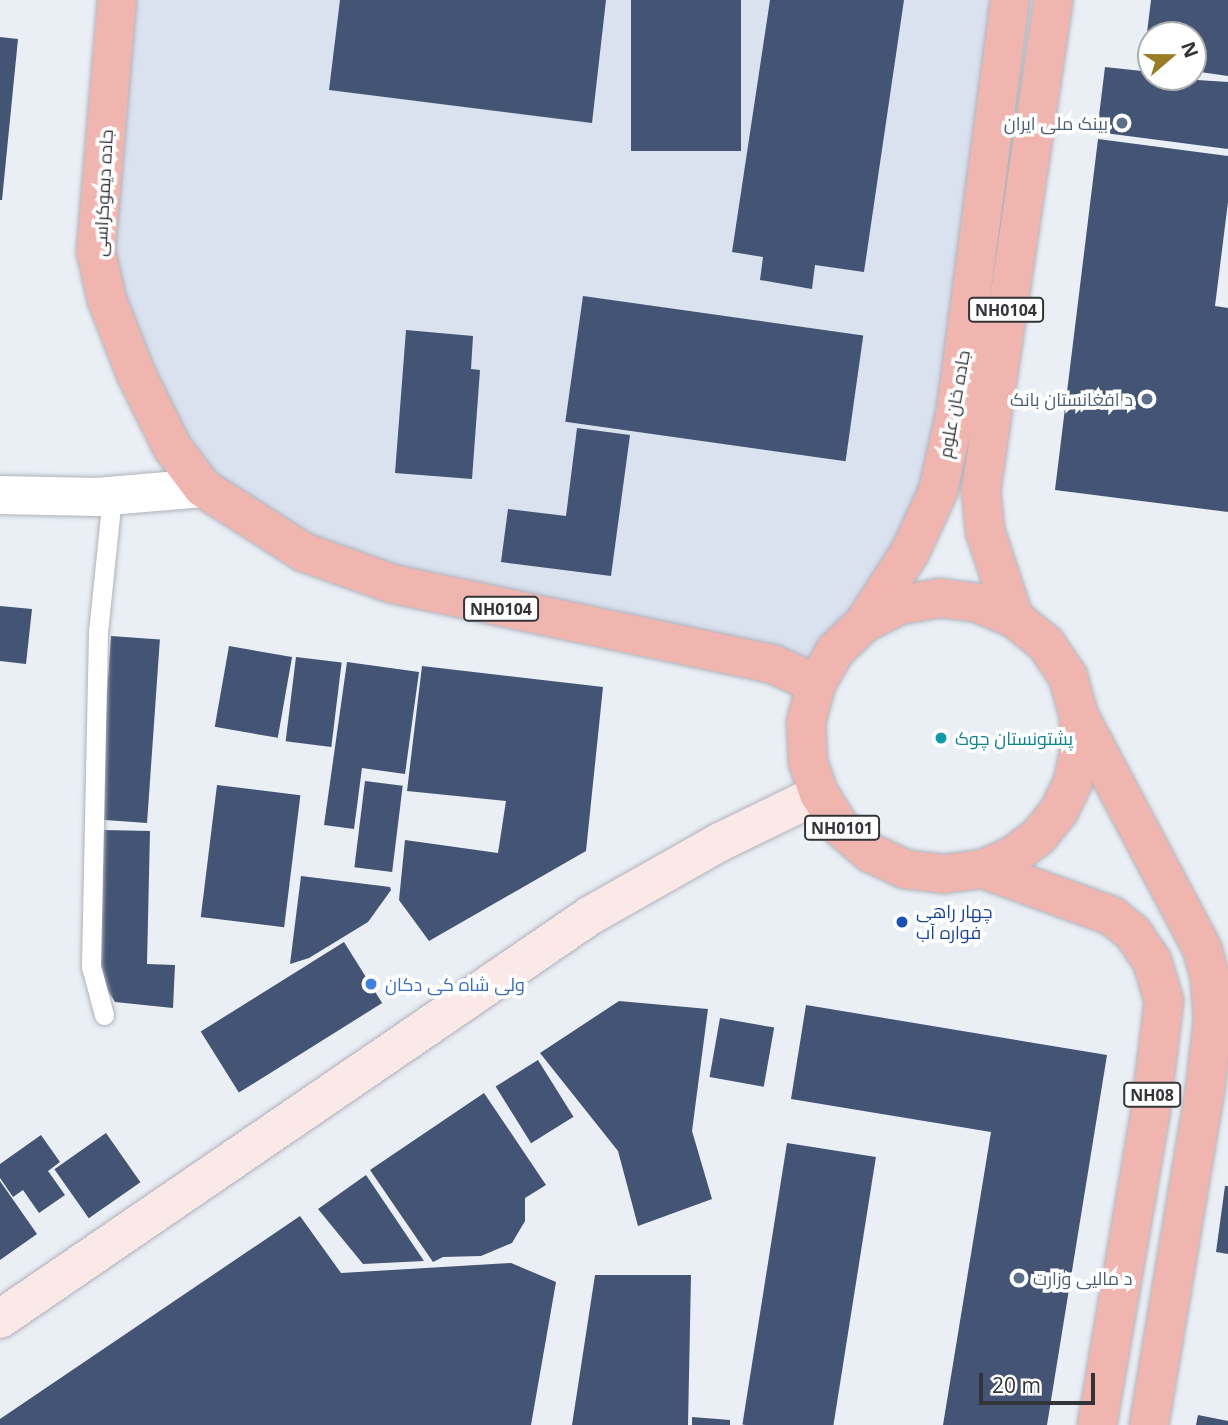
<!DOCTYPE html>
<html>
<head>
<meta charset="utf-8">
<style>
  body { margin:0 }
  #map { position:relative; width:1228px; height:1425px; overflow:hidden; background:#eaeef5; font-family:"Open Sans",Cairo,sans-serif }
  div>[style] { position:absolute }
  .built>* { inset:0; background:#dae1ef }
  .building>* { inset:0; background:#445474; transform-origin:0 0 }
  .roads { filter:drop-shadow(0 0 2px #afb2b9) drop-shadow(0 0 2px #afb2b9) }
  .lane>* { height:19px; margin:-9.5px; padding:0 9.5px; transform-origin:9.5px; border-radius:9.5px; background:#fff }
  .street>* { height:38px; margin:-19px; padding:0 19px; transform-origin:19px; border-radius:19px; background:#fff }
  .secondary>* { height:38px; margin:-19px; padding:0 19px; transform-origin:19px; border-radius:19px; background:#fbe9e7 }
  .highway>* { height:38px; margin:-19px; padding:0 19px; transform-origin:19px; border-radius:19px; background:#f1b5b0 }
  .dots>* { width:19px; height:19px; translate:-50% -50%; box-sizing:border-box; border:4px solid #fff; border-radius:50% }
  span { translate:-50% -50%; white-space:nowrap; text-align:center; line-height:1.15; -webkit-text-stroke:7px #fff; paint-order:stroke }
  .shield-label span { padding:2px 5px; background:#fff; border:2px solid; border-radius:5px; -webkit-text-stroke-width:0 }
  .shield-label { font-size:16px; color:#333437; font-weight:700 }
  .service-label { font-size:18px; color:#4e5e75 }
  .right { translate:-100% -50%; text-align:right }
  .left { translate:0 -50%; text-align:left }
  .street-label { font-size:18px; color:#333437 }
  .culture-label { font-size:18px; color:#0d838f }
  .transit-label { font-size:18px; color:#164399 }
  .shop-label { font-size:18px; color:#366cbe }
  .north { position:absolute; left:1137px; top:21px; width:70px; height:70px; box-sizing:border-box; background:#fff; border:2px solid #adaeaf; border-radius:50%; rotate:70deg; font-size:19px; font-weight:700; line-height:28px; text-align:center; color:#333437 }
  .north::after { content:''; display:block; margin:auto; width:24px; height:32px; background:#9a7c25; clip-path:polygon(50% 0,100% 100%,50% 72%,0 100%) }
  .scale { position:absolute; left:979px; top:1373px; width:116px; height:32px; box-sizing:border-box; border:4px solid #333437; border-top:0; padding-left:9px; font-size:21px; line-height:24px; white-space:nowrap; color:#333437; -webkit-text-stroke:5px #fff; paint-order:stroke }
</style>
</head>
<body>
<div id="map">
  <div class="built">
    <div style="clip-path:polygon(117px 0,1010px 0,938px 491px,816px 684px,394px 584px,203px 488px,107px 300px)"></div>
  </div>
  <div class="building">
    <div style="clip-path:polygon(340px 0,606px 0,592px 123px,329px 90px)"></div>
    <div style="left:631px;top:0;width:110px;height:151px"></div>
    <div style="clip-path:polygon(770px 0,904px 0,864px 272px,815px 265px,812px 289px,760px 280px,763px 257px,732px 252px)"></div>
    <div style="clip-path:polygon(1151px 0,1228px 0,1228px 76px,1193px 71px,1193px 35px,1151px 35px,1151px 66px,1143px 65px)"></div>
    <div style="clip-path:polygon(0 37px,18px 39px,2px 200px,0 200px)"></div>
    <div style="clip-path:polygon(1105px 67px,1151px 72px,1151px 77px,1228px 82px,1228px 149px,1097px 132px)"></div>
    <div style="clip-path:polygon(1098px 139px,1228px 156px,1228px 202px,1215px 306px,1228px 308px,1228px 512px,1055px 490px)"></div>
    <div style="left:583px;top:296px;width:283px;height:127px;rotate:8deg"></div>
    <div style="clip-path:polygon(406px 330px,473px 336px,471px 369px,480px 370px,472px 479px,395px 473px)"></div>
    <div style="clip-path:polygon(577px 428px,630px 435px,611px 576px,501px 562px,508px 509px,566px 516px)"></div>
    <div style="clip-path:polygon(0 606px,32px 609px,26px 664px,0 661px)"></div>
    <div style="left:111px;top:636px;width:49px;height:184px;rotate:4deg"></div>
    <div style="left:229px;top:646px;width:64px;height:82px;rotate:10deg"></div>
    <div style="left:296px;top:657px;width:46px;height:85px;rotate:7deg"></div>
    <div style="clip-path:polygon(347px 662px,419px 672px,405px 774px,362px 768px,354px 829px,324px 825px)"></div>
    <div style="clip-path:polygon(422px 666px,603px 687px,586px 851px,429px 941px,399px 900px,405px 840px,498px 853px,506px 801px,407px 791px)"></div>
    <div style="left:365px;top:781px;width:38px;height:87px;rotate:7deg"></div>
    <div style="left:217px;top:785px;width:84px;height:133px;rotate:7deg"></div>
    <div style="clip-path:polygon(103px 830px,150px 831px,147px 964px,175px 965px,173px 1008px,115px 1002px,100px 978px)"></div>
    <div style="clip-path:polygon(301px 876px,390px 887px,391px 890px,368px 922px,309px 958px,290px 964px)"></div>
    <div style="left:344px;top:942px;width:72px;height:169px;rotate:58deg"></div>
    <div style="clip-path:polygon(619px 1001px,708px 1009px,692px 1131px,712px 1199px,638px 1226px,618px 1151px,540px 1053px)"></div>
    <div style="clip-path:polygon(806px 1005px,1107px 1055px,1047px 1425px,943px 1425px,991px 1132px,791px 1099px)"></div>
    <div style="left:720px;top:1018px;width:55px;height:60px;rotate:10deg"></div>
    <div style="left:538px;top:1060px;width:67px;height:50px;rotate:58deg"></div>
    <div style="clip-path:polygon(484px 1093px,546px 1185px,525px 1198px,525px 1221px,512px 1243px,481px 1256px,443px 1257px,433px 1262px,370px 1170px)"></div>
    <div style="left:106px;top:1133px;width:60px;height:63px;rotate:55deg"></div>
    <div style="clip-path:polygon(41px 1135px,60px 1162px,48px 1171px,65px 1195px,39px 1213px,23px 1190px,13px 1197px,0 1178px,0 1164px)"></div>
    <div style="left:787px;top:1143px;width:90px;height:285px;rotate:9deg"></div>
    <div style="clip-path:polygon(366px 1175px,424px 1261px,363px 1264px,318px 1209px)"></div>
    <div style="clip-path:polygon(0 1181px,37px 1234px,0 1260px)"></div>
    <div style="clip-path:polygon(1225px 1186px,1228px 1186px,1228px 1254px,1216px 1252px)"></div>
    <div style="clip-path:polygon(300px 1216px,341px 1273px,511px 1263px,556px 1282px,531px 1425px,0 1425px,0 1419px)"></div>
    <div style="clip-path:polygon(595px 1275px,691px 1275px,688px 1425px,572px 1425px)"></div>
    <div style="clip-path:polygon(1198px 1415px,1228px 1421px,1228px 1425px,1196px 1425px)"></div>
    <div style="clip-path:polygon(692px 1417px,730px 1420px,730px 1425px,692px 1425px)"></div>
  </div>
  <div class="roads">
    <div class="lane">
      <div style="left:104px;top:1015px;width:51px;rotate:-104.9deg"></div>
      <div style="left:91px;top:966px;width:334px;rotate:-88.8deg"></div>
      <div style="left:98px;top:632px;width:137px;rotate:-84.1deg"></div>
    </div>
    <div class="street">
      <div style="left:0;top:495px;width:97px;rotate:1.2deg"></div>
      <div style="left:97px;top:497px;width:106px;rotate:-4.9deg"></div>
    </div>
    <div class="secondary">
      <div style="left:0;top:1319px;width:716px;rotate:-34.36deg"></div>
      <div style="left:591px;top:915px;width:148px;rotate:-29.5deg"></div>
      <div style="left:720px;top:842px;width:110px;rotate:-25.9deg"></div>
    </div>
    <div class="highway">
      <div style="left:117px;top:0;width:253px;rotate:94.8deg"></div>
      <div style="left:96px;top:252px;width:49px;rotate:77.1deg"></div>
      <div style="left:107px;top:300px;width:79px;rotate:68.6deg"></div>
      <div style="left:136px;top:374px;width:81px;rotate:63.7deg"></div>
      <div style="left:172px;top:447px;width:51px;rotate:52.9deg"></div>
      <div style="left:203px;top:488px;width:119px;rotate:32.6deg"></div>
      <div style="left:303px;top:552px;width:96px;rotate:19.6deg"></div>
      <div style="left:393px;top:584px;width:388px;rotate:11.9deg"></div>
      <div style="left:773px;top:664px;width:47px;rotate:24.9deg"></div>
      <div style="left:1014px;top:618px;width:92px;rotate:-108.4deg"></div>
      <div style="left:985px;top:531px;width:41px;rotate:-95.6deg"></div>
      <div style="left:981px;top:490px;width:495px;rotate:-81.6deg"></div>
      <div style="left:864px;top:623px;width:85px;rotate:-57.1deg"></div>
      <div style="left:910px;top:552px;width:67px;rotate:-65.3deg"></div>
      <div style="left:938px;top:491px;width:83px;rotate:-77.5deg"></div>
      <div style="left:956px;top:410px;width:414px;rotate:-82.5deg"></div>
      <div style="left:1079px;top:716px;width:33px;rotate:88deg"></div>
      <div style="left:1080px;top:749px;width:34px;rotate:102deg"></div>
      <div style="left:1073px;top:782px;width:32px;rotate:116deg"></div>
      <div style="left:1059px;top:811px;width:32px;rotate:129deg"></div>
      <div style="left:1039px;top:836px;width:34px;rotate:143deg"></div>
      <div style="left:1012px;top:856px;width:32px;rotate:156deg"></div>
      <div style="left:983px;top:869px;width:39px;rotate:173deg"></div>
      <div style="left:944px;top:874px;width:39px;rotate:-173deg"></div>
      <div style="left:905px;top:869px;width:38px;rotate:-155deg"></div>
      <div style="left:870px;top:853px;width:40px;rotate:-139deg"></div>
      <div style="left:840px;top:827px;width:39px;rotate:-122deg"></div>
      <div style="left:819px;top:794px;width:34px;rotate:-109deg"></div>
      <div style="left:808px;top:762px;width:40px;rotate:-92.9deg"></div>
      <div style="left:806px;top:722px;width:39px;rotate:-75deg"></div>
      <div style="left:816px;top:684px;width:39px;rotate:-60deg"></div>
      <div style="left:836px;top:650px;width:39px;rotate:-44deg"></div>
      <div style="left:864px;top:623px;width:40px;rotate:-26.6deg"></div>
      <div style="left:900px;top:605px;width:40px;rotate:-10deg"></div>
      <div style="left:939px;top:598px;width:39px;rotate:7deg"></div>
      <div style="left:978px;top:603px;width:39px;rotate:23deg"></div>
      <div style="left:1014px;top:618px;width:41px;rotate:39.1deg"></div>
      <div style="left:1046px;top:644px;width:40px;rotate:56deg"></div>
      <div style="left:1068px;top:677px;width:41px;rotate:74.2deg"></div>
      <div style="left:1079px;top:716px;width:263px;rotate:62.1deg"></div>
      <div style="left:1202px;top:948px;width:31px;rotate:75deg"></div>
      <div style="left:1210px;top:978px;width:43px;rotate:86deg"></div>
      <div style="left:1213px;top:1021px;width:69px;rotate:96.6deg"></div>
      <div style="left:1205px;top:1090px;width:340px;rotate:99.5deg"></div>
      <div style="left:983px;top:869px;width:137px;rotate:20deg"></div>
      <div style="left:1112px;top:916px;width:27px;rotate:39deg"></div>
      <div style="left:1133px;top:933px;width:34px;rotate:56deg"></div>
      <div style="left:1152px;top:961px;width:42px;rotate:73.3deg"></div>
      <div style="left:1164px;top:1001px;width:115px;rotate:97deg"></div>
      <div style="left:1150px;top:1115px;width:314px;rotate:99.7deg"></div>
    </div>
  </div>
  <div class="dots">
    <div style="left:1122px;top:123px;background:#5c6f8a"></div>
    <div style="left:1147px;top:399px;background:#5c6f8a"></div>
    <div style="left:941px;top:738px;background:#0f9aa8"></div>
    <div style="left:902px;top:922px;background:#1a4fb4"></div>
    <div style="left:371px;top:984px;background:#3f7fe0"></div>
    <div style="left:1019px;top:1278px;background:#5c6f8a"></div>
  </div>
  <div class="shield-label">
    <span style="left:1006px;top:310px">NH0104</span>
    <span style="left:501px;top:609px">NH0104</span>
    <span style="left:842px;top:828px">NH0101</span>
    <span style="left:1152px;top:1095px">NH08</span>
  </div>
  <div class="service-label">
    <span class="right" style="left:1108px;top:123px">بینک ملی ایران</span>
    <span class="right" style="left:1133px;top:399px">د افغانستان بانک</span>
    <span class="left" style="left:1033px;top:1278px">د مالیی وزارت</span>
  </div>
  <div class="street-label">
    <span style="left:103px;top:193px;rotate:-87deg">جاده دیموکراسی</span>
    <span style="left:954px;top:404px;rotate:-80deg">جادہ خان علوم</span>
  </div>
  <div class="culture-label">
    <span class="left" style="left:955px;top:738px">پشتونستان چوک</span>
  </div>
  <div class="transit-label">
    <span class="left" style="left:916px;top:922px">چهار راهی<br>فواره آب</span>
  </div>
  <div class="shop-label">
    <span class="left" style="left:385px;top:984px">ولی شاہ کی دکان</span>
  </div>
  <div class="north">N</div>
  <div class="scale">20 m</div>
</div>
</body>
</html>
